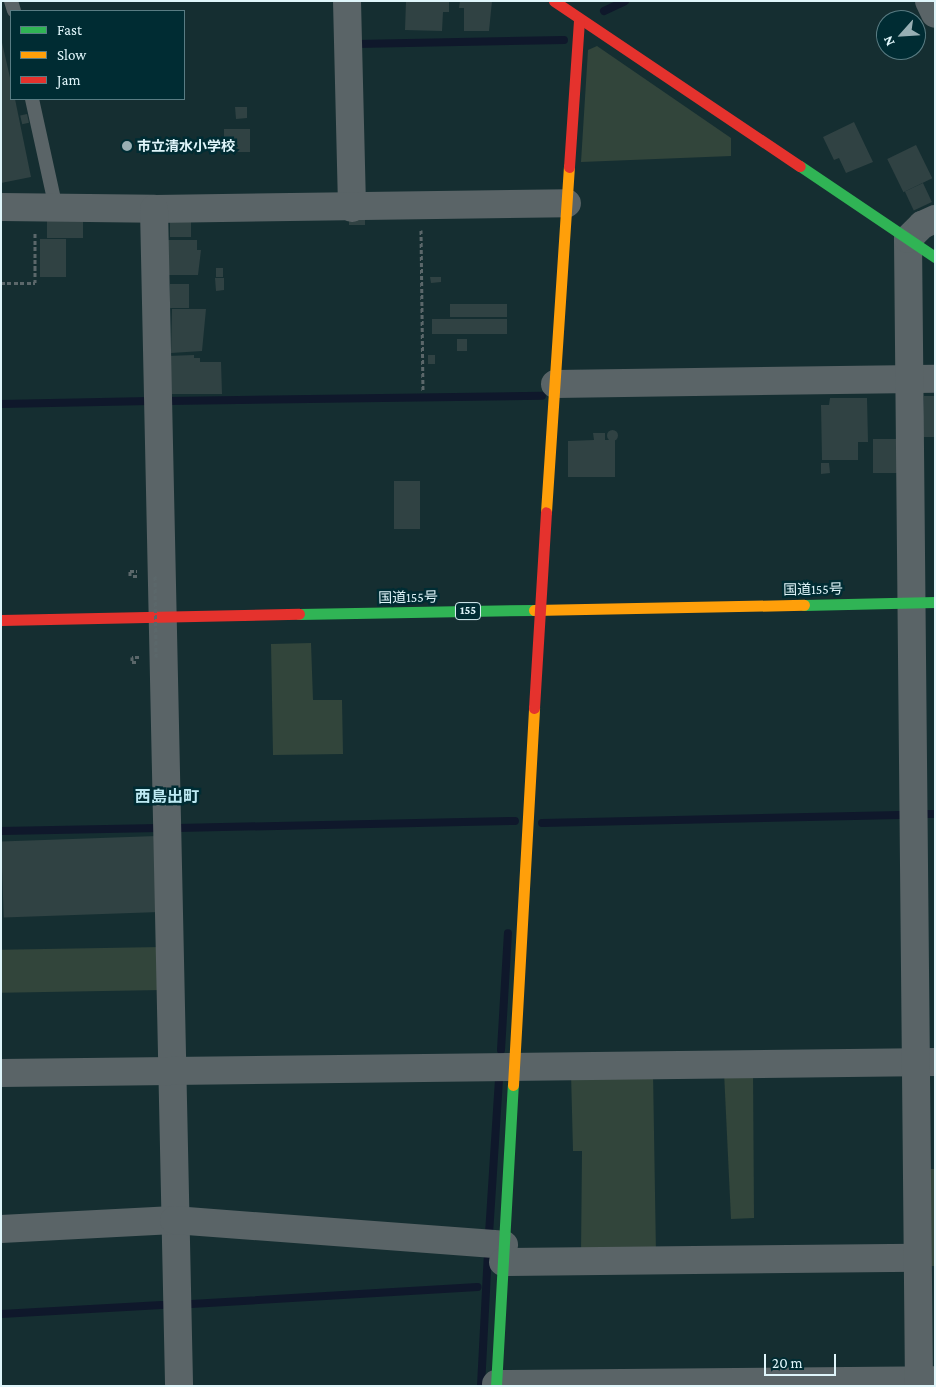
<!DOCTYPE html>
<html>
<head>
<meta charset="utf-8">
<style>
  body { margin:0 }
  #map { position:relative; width:936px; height:1387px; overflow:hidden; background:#152e31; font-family:"Crimson Pro","Noto Sans JP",serif }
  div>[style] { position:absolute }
  .green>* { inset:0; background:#32453b; transform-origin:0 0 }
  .stream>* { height:8px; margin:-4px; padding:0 4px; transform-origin:4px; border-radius:4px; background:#0f182b }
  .building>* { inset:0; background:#304243; transform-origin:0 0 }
  .round { border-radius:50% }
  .path>* { height:3px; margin-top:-1.5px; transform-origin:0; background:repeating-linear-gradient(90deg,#5b676a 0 4px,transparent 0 6.5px) }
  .lane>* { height:14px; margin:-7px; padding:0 7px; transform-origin:7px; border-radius:7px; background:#5a6467 }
  .street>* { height:28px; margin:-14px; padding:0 14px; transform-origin:14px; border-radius:14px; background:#5a6467 }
  .fast>* { height:11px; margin:-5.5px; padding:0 5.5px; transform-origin:5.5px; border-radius:5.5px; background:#30b455 }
  .slow>* { height:11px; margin:-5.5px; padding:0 5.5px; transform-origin:5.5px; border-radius:5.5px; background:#ff9f0a }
  .jam>* { height:11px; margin:-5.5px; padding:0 5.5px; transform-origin:5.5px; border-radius:5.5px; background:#e5322d }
  .path-bridge>* { height:3px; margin-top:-1.5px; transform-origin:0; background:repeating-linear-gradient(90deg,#5b676a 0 4px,transparent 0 6.5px) }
  .dots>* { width:14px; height:14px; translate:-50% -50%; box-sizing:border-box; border:2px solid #002c33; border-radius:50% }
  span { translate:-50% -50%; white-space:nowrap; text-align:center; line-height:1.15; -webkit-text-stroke:5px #002c33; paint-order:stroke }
  .shield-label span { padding:1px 4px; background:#002c33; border:1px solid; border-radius:4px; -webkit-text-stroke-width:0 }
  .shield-label { font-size:12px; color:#dff5fa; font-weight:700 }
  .poi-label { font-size:14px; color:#dff5fa; font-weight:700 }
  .left { translate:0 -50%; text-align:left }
  .street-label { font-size:14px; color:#dff5fa }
  .quarter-label { font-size:16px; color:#bdeaf3; font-weight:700 }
  .frame { position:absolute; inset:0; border:2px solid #dff5fa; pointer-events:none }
  .legend { position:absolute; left:10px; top:10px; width:175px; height:90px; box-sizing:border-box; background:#002c33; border:1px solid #597c83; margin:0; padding:6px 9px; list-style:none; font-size:15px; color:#dff5fa }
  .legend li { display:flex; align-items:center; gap:10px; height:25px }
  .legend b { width:25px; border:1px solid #597c83 }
  .north { position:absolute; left:876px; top:10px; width:50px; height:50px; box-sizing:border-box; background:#002c33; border:1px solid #597c83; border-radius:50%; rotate:244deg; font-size:14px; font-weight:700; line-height:20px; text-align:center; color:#dff5fa }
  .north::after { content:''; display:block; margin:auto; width:18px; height:22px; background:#98afb4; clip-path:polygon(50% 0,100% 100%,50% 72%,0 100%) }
  .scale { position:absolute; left:764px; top:1354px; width:72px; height:22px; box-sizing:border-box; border:2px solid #dff5fa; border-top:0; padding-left:6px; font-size:15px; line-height:18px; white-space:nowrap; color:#dff5fa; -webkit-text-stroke:4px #002c33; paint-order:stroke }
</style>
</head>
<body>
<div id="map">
  <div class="green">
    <div style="clip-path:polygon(597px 46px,731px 138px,731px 156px,581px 162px,588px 50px)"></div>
    <div style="clip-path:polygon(311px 643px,313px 700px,342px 700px,343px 754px,273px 755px,271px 644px)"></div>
    <div style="left:162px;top:947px;width:43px;height:161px;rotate:89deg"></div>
    <div style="clip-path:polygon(753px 1071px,754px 1218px,731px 1219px,724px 1072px)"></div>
    <div style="clip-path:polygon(653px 1072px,656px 1254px,581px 1254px,582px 1151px,573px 1151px,571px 1073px)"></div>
    <div style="left:922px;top:1169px;width:13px;height:97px"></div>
  </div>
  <div class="stream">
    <div style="left:604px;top:11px;width:23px;rotate:-25deg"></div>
    <div style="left:356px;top:44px;width:208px;rotate:-1.1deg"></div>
    <div style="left:167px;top:401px;width:375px;rotate:-0.8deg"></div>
    <div style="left:1px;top:404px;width:149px;rotate:-1.2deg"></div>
    <div style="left:924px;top:814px;width:11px"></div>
    <div style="left:542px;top:823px;width:358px;rotate:-1.3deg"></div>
    <div style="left:177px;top:828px;width:338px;rotate:-1.2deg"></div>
    <div style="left:1px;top:831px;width:158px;rotate:-1.1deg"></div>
    <div style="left:501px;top:1050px;width:117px;rotate:-86.6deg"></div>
    <div style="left:489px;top:1234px;width:156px;rotate:-86.3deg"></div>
    <div style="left:191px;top:1304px;width:287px;rotate:-3.4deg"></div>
    <div style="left:1px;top:1314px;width:161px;rotate:-3.2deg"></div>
    <div style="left:481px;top:1386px;width:133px;rotate:-87deg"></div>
  </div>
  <div class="building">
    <div style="clip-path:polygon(406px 1px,449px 1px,449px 12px,443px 12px,442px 31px,405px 30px)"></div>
    <div style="clip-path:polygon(460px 1px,492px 1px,489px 31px,464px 31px,464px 8px,459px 8px)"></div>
    <div style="clip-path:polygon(1px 38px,11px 82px,11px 99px,15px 99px,31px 177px,1px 183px)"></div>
    <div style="clip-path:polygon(235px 107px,247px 107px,247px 118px,236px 119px)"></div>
    <div style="left:27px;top:114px;width:9px;height:7px;rotate:77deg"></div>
    <div style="clip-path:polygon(854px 122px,873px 162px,846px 173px,839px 158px,834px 160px,823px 137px)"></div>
    <div style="left:224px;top:129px;width:26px;height:23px"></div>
    <div style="left:916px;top:145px;width:37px;height:32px;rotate:64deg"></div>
    <div style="left:923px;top:183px;width:21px;height:20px;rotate:65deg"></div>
    <div style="left:349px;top:218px;width:16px;height:7px"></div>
    <div style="left:47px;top:219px;width:36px;height:19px"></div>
    <div style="left:170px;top:220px;width:21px;height:17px"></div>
    <div style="left:40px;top:239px;width:26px;height:38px"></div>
    <div style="clip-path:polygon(167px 240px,197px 240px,197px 250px,201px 250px,198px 275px,168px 275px)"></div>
    <div style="left:216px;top:268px;width:7px;height:9px"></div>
    <div style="clip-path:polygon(430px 277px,441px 277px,441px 282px,431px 283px)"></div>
    <div style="clip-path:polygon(215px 278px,224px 278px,224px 290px,216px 291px)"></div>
    <div style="left:170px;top:284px;width:19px;height:24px"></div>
    <div style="left:507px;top:304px;width:13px;height:57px;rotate:90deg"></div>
    <div style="clip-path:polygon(172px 309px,206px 309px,202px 351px,171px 353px)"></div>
    <div style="left:507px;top:319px;width:15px;height:75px;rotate:90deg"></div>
    <div style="left:457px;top:339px;width:10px;height:12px"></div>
    <div style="clip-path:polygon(194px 355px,194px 358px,200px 358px,200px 362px,221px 362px,222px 394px,168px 394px,167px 356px)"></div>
    <div style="left:428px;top:355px;width:7px;height:9px"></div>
    <div style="clip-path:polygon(924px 396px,935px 396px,935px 437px,922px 437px)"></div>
    <div style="clip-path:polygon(830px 398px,867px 398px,868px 442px,858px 442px,858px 460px,822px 460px,821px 405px,829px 405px)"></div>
    <div class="round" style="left:606.5px;top:429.5px;width:11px;height:11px"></div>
    <div style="clip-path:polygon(593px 433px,605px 433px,605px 440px,615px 440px,615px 477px,568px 477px,568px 441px,594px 440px)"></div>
    <div style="left:873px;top:439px;width:27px;height:34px"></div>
    <div style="clip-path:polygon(821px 463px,829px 463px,830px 473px,821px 474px)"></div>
    <div style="left:394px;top:481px;width:26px;height:48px"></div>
    <div style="left:157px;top:836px;width:76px;height:156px;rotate:88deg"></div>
  </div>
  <div class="path">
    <div style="left:421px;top:230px;width:162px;rotate:89.3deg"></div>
    <div style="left:1px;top:283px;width:34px"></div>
    <div style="left:35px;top:283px;width:50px;rotate:-90deg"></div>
    <div style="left:137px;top:576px;width:7px;rotate:180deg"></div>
    <div style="left:130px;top:576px;width:5px;rotate:-90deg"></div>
    <div style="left:130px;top:571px;width:7px"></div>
    <div style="left:139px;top:657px;width:7px;rotate:180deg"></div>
    <div style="left:132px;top:657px;width:5px;rotate:90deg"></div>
    <div style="left:132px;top:662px;width:7px"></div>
  </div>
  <div class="lane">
    <div style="left:11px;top:1px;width:10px;rotate:73deg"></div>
    <div style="left:32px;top:99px;width:112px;rotate:77.6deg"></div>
  </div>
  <div class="street">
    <div style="left:347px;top:1px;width:207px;rotate:88.6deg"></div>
    <div style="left:929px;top:1px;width:14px;rotate:65deg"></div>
    <div style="left:1px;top:207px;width:153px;rotate:0.7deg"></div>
    <div style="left:154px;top:209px;width:413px;rotate:-0.8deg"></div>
    <div style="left:154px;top:209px;width:1177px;rotate:88.78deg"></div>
    <div style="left:555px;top:384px;width:380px;rotate:-0.8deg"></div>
    <div style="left:1px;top:1073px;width:934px;rotate:-0.67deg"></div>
    <div style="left:1px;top:1229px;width:173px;rotate:-3deg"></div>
    <div style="left:174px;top:1220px;width:331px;rotate:4.3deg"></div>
    <div style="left:503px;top:1262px;width:414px;rotate:-0.6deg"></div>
    <div style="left:496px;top:1384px;width:439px;rotate:-0.5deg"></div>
    <div style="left:919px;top:1386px;width:1147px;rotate:-90.55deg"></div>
    <div style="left:908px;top:239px;width:20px;rotate:-45deg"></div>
    <div style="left:922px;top:225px;width:14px;rotate:-25deg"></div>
  </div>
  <div class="fast">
    <div style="left:800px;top:166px;width:163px;rotate:34deg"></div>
    <div style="left:804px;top:605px;width:131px;rotate:-1.3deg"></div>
    <div style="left:299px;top:614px;width:235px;rotate:-1deg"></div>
    <div style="left:496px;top:1386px;width:301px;rotate:-86.8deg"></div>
  </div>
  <div class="slow">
    <div style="left:546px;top:512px;width:346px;rotate:-86.2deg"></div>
    <div style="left:534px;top:610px;width:270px;rotate:-1.1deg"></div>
    <div style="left:513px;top:1085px;width:378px;rotate:-86.8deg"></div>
  </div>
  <div class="jam">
    <div style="left:554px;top:1px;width:296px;rotate:33.9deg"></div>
    <div style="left:569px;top:167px;width:148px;rotate:-86.1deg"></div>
    <div style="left:1px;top:620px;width:298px;rotate:-1.2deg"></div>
    <div style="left:534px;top:708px;width:196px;rotate:-86.5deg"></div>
  </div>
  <div class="path-bridge">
    <div style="left:155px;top:576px;width:81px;rotate:89.3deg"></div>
  </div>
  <div class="dots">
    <div style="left:127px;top:146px;background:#98afb4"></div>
  </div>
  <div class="shield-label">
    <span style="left:468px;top:611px">155</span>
  </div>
  <div class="poi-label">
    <span class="left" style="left:137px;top:146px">市立清水小学校</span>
  </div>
  <div class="street-label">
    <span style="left:813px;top:589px;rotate:-1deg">国道155号</span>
    <span style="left:408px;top:597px;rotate:-1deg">国道155号</span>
  </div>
  <div class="quarter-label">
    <span style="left:167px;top:797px">西島出町</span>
  </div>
  <div class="frame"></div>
  <ul class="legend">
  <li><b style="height:6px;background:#30b455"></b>Fast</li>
  <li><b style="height:6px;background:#ff9f0a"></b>Slow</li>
  <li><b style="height:6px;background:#e5322d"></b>Jam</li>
  </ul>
  <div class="north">N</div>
  <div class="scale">20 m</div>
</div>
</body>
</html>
